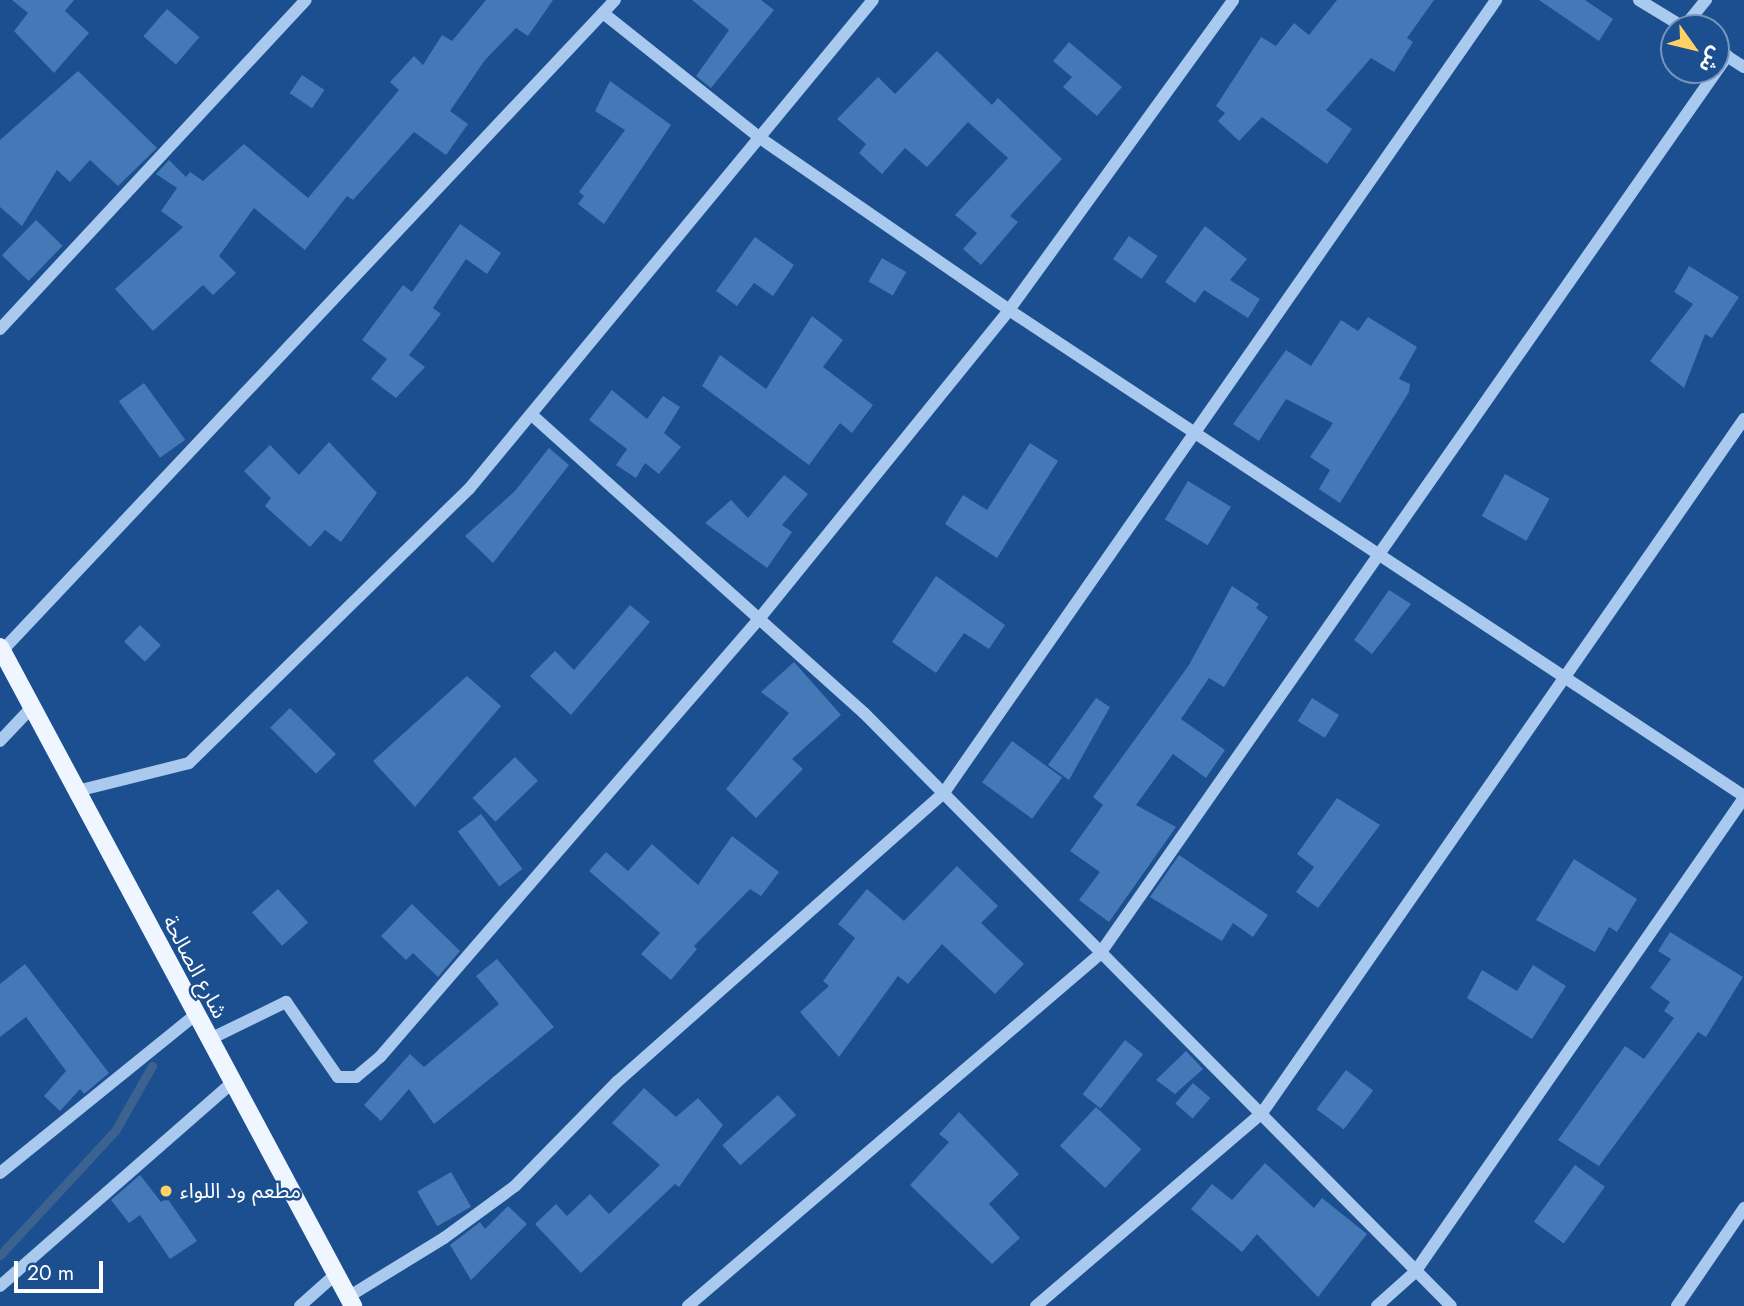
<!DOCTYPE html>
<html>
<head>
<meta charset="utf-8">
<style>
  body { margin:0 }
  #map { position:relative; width:1744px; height:1306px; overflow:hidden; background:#1b4f8f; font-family:Jost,"Noto Sans Arabic",sans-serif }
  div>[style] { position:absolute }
  .stream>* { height:9px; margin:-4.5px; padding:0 4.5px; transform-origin:4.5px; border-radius:4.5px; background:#3c6290 }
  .building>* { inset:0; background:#4478b7; transform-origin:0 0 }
  .minor>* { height:12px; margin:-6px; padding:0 6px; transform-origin:6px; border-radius:6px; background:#a9c9ee }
  .major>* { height:18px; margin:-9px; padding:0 9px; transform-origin:9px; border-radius:9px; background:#f0f6ff }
  .dots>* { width:19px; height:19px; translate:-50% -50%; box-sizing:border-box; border:4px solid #1b4f8f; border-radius:50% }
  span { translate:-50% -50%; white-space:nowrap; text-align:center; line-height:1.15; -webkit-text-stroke:5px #1b4f8f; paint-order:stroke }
  .street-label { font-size:21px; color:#fff }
  .poi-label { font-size:21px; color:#fff }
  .left { translate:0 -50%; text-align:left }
  .north { position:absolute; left:1660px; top:14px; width:70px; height:70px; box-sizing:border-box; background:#1b4f8f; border:2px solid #7695bc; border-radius:50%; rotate:124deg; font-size:19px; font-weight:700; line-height:28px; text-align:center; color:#fff }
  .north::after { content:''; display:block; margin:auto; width:24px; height:32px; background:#ffd166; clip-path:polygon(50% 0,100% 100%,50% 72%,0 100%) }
  .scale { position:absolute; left:14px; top:1261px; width:89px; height:32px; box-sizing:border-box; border:4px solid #fff; border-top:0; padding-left:9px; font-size:21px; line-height:24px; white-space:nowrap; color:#fff; -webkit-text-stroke:5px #1b4f8f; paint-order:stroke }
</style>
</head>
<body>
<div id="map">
  <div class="stream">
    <div style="left:0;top:1255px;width:169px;rotate:-47.2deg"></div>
    <div style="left:115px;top:1131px;width:75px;rotate:-60.4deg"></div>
  </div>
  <div class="building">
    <div style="clip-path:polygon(12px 0,74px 0,65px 11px,89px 33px,54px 73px,14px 31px,28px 13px)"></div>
    <div style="clip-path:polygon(486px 0,553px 0,528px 36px,516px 28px,485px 60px,450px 111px,468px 124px,446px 155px,414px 132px,353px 200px,347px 196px,305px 250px,254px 208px,219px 256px,236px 273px,213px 295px,203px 285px,153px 331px,115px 289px,183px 227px,161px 211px,177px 188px,156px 174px,169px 160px,186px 177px,190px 172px,203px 181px,244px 144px,308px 198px,399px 90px,390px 82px,414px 56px,423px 65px,442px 35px,452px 41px)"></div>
    <div style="clip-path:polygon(692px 0,761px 0,774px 10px,711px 88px,696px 76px,729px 30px)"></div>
    <div style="clip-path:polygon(1337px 0,1434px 0,1407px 38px,1413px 42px,1394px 72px,1371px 58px,1326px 110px,1352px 129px,1327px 164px,1262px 117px,1239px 141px,1218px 121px,1225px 113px,1216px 106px,1261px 37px,1276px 46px,1294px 23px,1309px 35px)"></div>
    <div style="clip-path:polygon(1539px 0,1585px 0,1613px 19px,1599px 41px)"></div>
    <div style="left:167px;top:9px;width:43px;height:36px;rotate:41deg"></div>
    <div style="clip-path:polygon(1069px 42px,1122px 87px,1097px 116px,1063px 87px,1072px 77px,1053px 61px)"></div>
    <div style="clip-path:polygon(937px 51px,992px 105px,998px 98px,1062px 159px,1010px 216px,1018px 222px,981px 265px,963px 249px,977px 233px,955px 215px,1008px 158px,968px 122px,927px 167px,905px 148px,882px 174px,859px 153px,866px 144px,837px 119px,878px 77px,895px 94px)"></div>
    <div style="clip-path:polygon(78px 71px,157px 148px,118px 186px,90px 160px,70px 182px,57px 170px,22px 226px,0 207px,0 140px)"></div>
    <div style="left:302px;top:75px;width:27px;height:22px;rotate:34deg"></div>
    <div style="clip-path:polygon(610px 81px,671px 125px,604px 224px,578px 204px,584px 196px,579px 192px,625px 130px,595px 111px)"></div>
    <div style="left:36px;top:220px;width:37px;height:49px;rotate:44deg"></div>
    <div style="clip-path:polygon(460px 224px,501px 253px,487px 274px,466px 259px,433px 308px,441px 314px,409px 355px,425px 367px,396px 398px,371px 379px,387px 359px,362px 340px,403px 285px,412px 292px)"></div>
    <div style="clip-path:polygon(1205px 226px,1247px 259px,1230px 280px,1260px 299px,1248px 318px,1204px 290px,1195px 303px,1165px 282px)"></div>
    <div style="left:1129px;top:236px;width:35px;height:28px;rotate:35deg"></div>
    <div style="clip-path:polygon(755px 237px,794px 265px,773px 296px,754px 283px,737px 306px,716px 291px)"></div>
    <div style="left:882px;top:258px;width:28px;height:27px;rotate:30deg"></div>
    <div style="clip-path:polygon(1689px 266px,1739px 297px,1712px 338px,1705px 334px,1684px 388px,1650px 361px,1693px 304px,1674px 292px)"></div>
    <div style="clip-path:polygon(812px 316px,843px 340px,823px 367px,873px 405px,852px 433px,840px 423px,809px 465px,702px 386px,720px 355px,766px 389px)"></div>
    <div style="clip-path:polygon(1368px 317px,1417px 347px,1399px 379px,1410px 384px,1409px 392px,1340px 503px,1319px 489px,1330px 470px,1310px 457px,1333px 423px,1286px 399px,1259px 441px,1233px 424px,1286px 350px,1311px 366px,1341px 320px,1358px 331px)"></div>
    <div style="left:144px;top:383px;width:70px;height:31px;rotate:54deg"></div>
    <div style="clip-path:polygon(612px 390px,647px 419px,663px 396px,680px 407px,664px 433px,681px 447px,659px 474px,645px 463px,636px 478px,616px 465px,627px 449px,589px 420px)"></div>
    <div style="clip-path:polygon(329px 442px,377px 493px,341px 542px,325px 530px,310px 547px,265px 506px,271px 498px,244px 471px,270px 445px,299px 475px)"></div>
    <div style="clip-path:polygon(1030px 443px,1058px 461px,997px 558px,945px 524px,963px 495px,987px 510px)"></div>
    <div style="clip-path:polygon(549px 448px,569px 465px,493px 563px,465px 536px,515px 491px)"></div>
    <div style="left:1505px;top:474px;width:51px;height:48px;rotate:29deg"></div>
    <div style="clip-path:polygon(784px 475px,808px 494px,782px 525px,792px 532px,767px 568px,705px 523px,731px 500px,748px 518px)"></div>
    <div style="left:1188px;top:481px;width:50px;height:45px;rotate:31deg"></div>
    <div style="clip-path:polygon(936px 576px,1005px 625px,989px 649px,964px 633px,936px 673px,892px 642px)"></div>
    <div style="clip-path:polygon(1232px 586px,1259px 604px,1256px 608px,1268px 617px,1224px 687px,1209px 678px,1181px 719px,1225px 750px,1206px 778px,1173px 754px,1136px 805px,1176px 827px,1109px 922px,1079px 900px,1100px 872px,1070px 851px,1103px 805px,1093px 797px,1189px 665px)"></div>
    <div style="clip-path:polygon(1389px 590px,1411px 604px,1372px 654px,1354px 640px)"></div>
    <div style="clip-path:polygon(630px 605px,650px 622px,571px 715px,530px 676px,555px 651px,574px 670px)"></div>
    <div style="left:140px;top:625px;width:29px;height:23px;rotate:44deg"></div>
    <div style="clip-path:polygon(794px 662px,841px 715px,792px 759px,803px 769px,756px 818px,726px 789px,789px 713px,761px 692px)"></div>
    <div style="clip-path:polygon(467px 676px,501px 706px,415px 807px,373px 761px)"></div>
    <div style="clip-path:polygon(1096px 698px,1110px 707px,1069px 780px,1048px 765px)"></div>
    <div style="left:1312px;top:698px;width:32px;height:27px;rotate:32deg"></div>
    <div style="left:290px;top:708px;width:65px;height:28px;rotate:45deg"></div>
    <div style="left:1012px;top:741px;width:62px;height:51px;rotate:36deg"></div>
    <div style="left:515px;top:757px;width:33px;height:59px;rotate:46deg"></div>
    <div style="clip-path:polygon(1337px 798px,1380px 825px,1318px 908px,1296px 892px,1314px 867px,1297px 854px)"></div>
    <div style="left:481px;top:814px;width:69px;height:29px;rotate:53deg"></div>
    <div style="clip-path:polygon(732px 836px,779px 872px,761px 896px,750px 889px,694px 946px,697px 949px,671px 980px,641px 954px,660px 933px,589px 871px,606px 852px,628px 871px,652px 844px,698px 885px)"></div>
    <div style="clip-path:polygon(1179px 855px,1268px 915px,1253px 937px,1233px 923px,1222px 941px,1150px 897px)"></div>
    <div style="clip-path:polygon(1574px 859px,1637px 899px,1617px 932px,1609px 927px,1595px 952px,1536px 920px)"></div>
    <div style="clip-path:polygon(957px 866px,998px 906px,981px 923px,1024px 964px,995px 994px,942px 944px,908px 984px,898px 976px,839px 1057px,800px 1012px,829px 986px,823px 981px,855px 938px,838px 924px,867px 889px,904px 921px)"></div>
    <div style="left:278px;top:889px;width:45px;height:35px;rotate:48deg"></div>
    <div style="clip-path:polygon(412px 904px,460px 951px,438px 977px,413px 953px,406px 960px,381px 936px)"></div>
    <div style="clip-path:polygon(1670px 932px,1743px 977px,1706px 1037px,1698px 1032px,1599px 1166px,1558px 1140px,1625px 1046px,1644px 1059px,1674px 1018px,1664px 1011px,1670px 1002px,1650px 988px,1671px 959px,1658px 951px)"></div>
    <div style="clip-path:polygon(497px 959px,554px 1027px,434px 1124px,409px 1089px,381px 1121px,364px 1105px,410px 1054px,424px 1067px,499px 1004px,476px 976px)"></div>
    <div style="clip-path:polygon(25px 964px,109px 1073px,84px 1094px,80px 1089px,60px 1111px,44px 1096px,66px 1071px,26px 1017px,0 1037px,0 984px)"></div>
    <div style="clip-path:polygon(1533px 965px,1566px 986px,1532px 1039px,1467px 998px,1482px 970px,1517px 991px)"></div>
    <div style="left:1125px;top:1040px;width:23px;height:69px;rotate:38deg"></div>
    <div style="clip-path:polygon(1186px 1051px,1203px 1069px,1175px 1094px,1156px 1080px)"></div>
    <div style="left:1346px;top:1070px;width:34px;height:49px;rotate:37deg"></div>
    <div style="left:1193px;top:1083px;width:23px;height:27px;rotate:41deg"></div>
    <div style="clip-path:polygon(644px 1088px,676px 1117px,698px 1098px,723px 1125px,679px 1187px,675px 1184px,581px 1273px,535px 1224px,556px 1204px,567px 1216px,590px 1194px,609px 1214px,660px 1165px,612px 1123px)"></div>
    <div style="left:778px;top:1095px;width:27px;height:75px;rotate:48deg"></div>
    <div style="left:1096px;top:1107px;width:62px;height:53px;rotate:43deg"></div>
    <div style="clip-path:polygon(959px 1112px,1019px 1174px,989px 1204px,1020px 1238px,992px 1264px,910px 1185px,949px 1142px,939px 1134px)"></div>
    <div style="clip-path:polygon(1265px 1163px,1314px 1208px,1322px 1198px,1367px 1234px,1318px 1297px,1257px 1234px,1242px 1252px,1191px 1209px,1212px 1184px,1232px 1200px)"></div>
    <div style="left:1575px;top:1165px;width:37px;height:70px;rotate:36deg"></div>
    <div style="left:451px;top:1172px;width:40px;height:39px;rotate:60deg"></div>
    <div style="clip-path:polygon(140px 1175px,161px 1202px,167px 1198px,197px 1241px,170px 1259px,140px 1215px,129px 1223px,111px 1200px)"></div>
    <div style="clip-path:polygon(508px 1206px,527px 1224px,471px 1280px,450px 1245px,480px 1222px,485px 1229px)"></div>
  </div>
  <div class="minor">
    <div style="left:1639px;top:0;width:54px;rotate:31.3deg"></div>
    <div style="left:603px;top:13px;width:201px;rotate:38.5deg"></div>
    <div style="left:760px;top:138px;width:303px;rotate:34.6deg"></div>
    <div style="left:1009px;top:310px;width:881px;rotate:33.47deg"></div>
    <div style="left:1684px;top:27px;width:35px;rotate:-51deg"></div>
    <div style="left:1716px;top:49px;width:33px;rotate:33deg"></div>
    <div style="left:0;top:329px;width:449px;rotate:-47.1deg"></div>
    <div style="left:533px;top:416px;width:445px;rotate:41.9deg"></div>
    <div style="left:864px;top:713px;width:834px;rotate:45.29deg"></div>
    <div style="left:2px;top:651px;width:894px;rotate:-46.72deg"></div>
    <div style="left:0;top:741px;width:48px;rotate:-46.7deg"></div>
    <div style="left:77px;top:791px;width:115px;rotate:-14deg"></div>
    <div style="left:189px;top:763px;width:392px;rotate:-44.4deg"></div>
    <div style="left:469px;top:489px;width:634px;rotate:-50.44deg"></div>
    <div style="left:208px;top:1040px;width:87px;rotate:-26deg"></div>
    <div style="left:286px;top:1002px;width:91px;rotate:55.3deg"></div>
    <div style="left:338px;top:1077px;width:18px"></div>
    <div style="left:356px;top:1077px;width:31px;rotate:-40deg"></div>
    <div style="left:380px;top:1057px;width:579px;rotate:-49.13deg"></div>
    <div style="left:759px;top:619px;width:397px;rotate:-51deg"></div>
    <div style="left:1009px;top:310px;width:382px;rotate:-54.1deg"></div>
    <div style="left:0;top:1173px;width:251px;rotate:-39deg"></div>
    <div style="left:0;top:1286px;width:308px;rotate:-41.2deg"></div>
    <div style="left:348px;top:1297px;width:113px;rotate:-31.6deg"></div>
    <div style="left:444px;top:1238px;width:88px;rotate:-36.2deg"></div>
    <div style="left:515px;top:1186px;width:146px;rotate:-45.6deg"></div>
    <div style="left:617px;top:1082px;width:435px;rotate:-41.5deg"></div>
    <div style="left:943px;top:794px;width:968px;rotate:-55.14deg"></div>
    <div style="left:300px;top:1306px;width:50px;rotate:-41.7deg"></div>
    <div style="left:688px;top:1306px;width:540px;rotate:-40.5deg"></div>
    <div style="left:1099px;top:955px;width:1097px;rotate:-55.06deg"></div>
    <div style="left:1036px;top:1306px;width:297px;rotate:-40.5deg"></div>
    <div style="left:1262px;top:1113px;width:845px;rotate:-55.22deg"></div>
    <div style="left:1377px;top:1306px;width:51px;rotate:-41.8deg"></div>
    <div style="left:1415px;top:1272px;width:577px;rotate:-55.24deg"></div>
    <div style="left:1677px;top:1306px;width:119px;rotate:-55.6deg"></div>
  </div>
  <div class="major">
    <div style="left:0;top:647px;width:748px;rotate:61.82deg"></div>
  </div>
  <div class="dots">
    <div style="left:166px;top:1191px;background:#ffd166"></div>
  </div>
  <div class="street-label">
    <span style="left:195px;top:967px;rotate:62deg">شارع الصالحة</span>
  </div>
  <div class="poi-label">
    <span class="left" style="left:180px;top:1191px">مطعم ود اللواء</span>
  </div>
  <div class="north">ش</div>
  <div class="scale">20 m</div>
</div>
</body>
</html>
